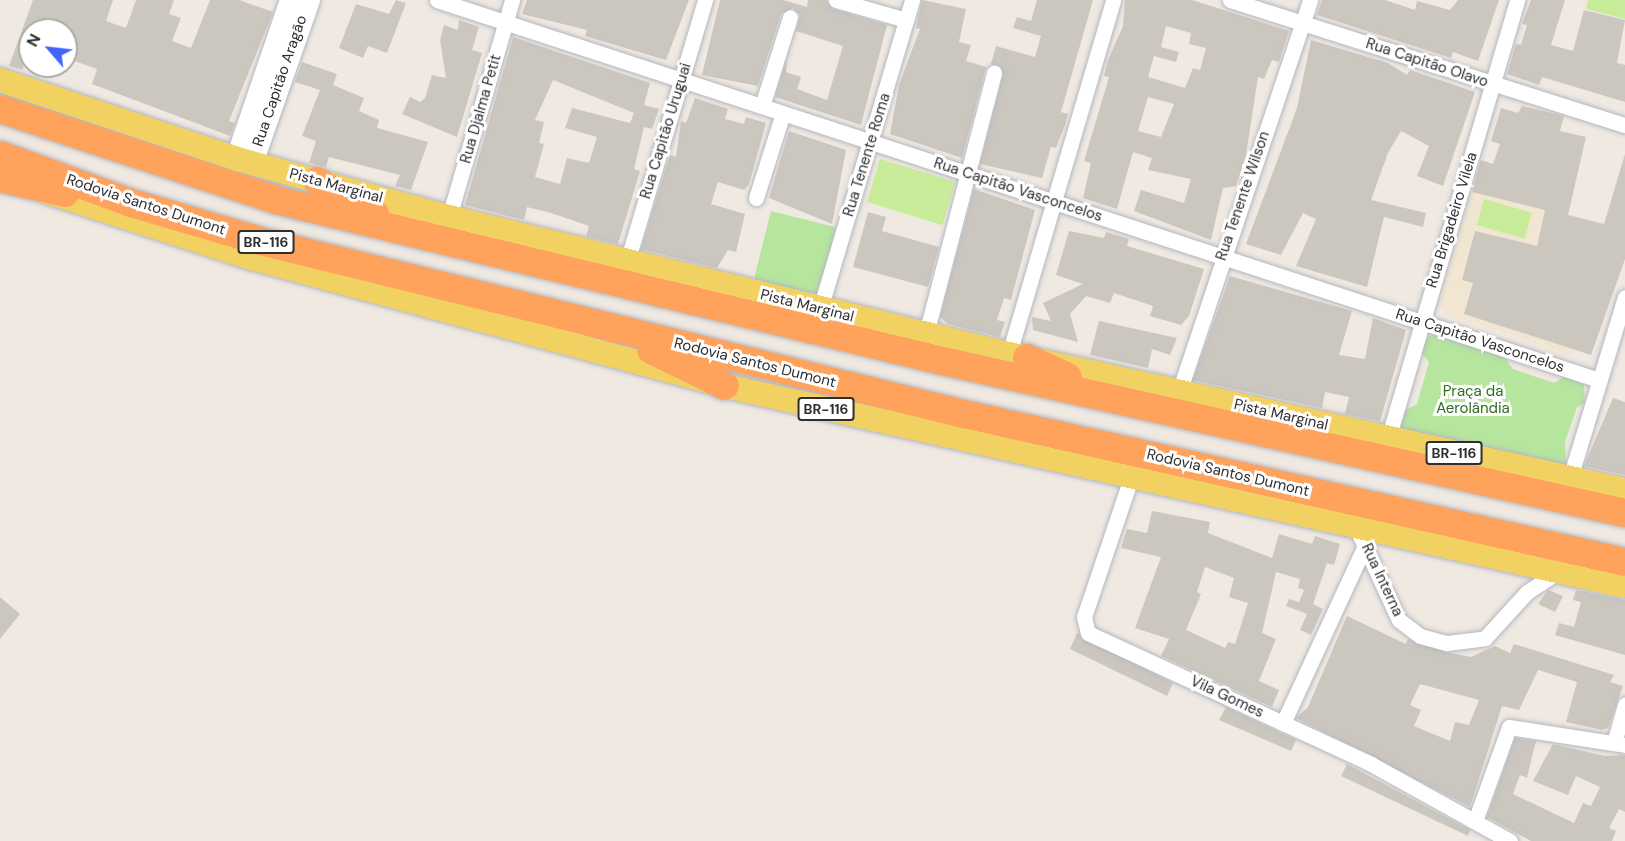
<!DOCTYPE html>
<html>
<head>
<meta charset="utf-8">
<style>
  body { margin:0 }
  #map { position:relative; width:1625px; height:841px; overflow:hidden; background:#efe9e1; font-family:"DM Sans",sans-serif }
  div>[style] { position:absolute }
  .education>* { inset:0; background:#f0e6d1 }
  .green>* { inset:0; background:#b6e59e; transform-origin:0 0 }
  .pitch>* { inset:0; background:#c9ec9a; transform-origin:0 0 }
  .building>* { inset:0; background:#cbc7bf }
  .roads { filter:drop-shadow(0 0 2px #b4b7c1) drop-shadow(0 0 2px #b4b7c1) }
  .street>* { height:15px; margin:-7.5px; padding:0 7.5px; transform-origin:7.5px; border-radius:7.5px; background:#fff }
  .secondary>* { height:22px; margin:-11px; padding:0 11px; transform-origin:11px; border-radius:11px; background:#fff }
  .primary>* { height:24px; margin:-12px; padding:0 12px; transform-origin:12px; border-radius:12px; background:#f2d163 }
  .highway>* { height:28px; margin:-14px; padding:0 14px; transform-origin:14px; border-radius:14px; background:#ffa35c }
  span { translate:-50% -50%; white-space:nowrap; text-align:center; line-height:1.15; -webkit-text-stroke:6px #fff; paint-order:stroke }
  .shield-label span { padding:2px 4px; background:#fff; border:2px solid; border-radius:4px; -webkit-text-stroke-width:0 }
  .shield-label { font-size:14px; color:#2e2e2e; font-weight:700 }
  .street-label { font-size:15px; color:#2e2e2e }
  .park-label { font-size:15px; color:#2c6e1b }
  .north { position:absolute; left:18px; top:18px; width:60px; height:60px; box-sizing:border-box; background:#fff; border:2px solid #ababab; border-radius:50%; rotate:298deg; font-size:16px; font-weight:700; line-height:24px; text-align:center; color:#2e2e2e }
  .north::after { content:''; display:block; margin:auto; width:21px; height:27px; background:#4264fb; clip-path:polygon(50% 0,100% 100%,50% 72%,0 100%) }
</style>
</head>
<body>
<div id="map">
  <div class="education">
    <div style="clip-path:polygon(1472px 192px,1599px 222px,1575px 316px,1581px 318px,1571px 355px,1446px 314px,1440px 304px)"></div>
  </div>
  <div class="green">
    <div style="left:771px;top:211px;width:67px;height:72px;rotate:14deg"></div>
    <div style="clip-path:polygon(1434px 334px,1504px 357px,1513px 369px,1554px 383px,1564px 377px,1584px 384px,1585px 403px,1577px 407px,1565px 442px,1566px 464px,1559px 469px,1398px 431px,1404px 411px,1417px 404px,1429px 362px,1419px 350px,1421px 342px)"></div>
  </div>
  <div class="pitch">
    <div style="clip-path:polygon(1588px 0,1625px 0,1625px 19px,1586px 9px)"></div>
    <div style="left:880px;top:159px;width:79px;height:45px;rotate:17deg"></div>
    <div style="left:1484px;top:199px;width:50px;height:27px;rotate:16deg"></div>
  </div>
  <div class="building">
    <div style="clip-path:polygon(33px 0,113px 0,106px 21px,126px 28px,136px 0,174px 0,169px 14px,181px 18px,172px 41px,191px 48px,210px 0,239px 0,273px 12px,229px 121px,235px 123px,230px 136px,92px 84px,97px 69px,66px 58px,66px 30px,30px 30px,23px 70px,9px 66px)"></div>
    <div style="clip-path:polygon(396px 0,406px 3px,387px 53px,368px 46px,363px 58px,339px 48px,356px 4px,389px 14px)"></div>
    <div style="clip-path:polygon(527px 0,689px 0,666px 60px,585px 36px,587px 30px,522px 14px)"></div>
    <div style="clip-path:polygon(720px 0,783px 0,807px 7px,808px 0,826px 0,833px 9px,887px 25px,861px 125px,775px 97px,787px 58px,786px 72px,801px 77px,797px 89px,827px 100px,843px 46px,796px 31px,800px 15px,793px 8px,781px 14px,758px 86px,702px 75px)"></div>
    <div style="clip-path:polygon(922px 0,966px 9px,959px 42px,971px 45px,966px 61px,986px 67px,962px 158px,890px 134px,899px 85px,920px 29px,916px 28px)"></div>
    <div style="clip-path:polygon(1037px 0,1093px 0,1061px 112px,1068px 114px,1065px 125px,1056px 148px,1051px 147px,1042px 178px,980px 164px,1003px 75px,1000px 66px,991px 64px,996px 46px,1035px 57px,1041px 36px,1013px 28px,1017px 17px,1031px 21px)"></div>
    <div style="clip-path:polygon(evenodd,1125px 0,1192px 0,1289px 31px,1279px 62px,1272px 60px,1264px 79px,1258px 77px,1246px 155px,1236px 186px,1223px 188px,1211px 240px,1134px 211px,1141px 190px,1184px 203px,1191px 179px,1148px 170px,1152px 158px,1133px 152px,1117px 209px,1083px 198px,1091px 163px,1084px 161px,1109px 77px,1104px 76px,1108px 60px,1123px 26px,1125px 0,1166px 26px,1191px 33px,1189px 44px,1206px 48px,1200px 70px,1193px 68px,1185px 88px,1148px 77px,1154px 56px,1176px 62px,1179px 52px,1161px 47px,1166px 26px,1125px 0,1148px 97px,1174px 104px,1161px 137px,1138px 131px,1148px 97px)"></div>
    <div style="clip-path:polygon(1322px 0,1385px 0,1415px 10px,1417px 1px,1450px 10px,1458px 0,1499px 0,1478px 61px,1453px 52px,1451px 58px,1317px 15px)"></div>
    <div style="clip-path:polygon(1531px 0,1565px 0,1551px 45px,1573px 51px,1584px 10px,1625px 20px,1617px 63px,1625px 65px,1625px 102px,1542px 77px,1539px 85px,1507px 74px,1516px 44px,1521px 45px,1527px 25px,1522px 24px)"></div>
    <div style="clip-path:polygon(459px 20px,479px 27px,472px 50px,482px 53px,457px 137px,402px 114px,410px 97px,420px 102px,425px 98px,432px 75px,446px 78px,440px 40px,444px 25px,458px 30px)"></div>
    <div style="clip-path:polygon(evenodd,513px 37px,650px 83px,644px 105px,659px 109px,652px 129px,644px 127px,634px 169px,640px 171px,618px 244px,586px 236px,589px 226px,551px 213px,527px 207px,524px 220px,465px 205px,513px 37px,553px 80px,634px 113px,630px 123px,572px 108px,565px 128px,597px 137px,589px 163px,567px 158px,560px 184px,535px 177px,544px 144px,539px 143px,544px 122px,535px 120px,553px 80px)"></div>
    <div style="clip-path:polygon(1311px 40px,1388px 63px,1407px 75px,1410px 70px,1475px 92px,1443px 186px,1417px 176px,1429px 146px,1401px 131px,1388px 153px,1371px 200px,1426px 213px,1423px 227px,1384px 217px,1367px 287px,1296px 266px,1316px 219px,1303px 213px,1281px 255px,1246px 244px,1297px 108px)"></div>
    <div style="clip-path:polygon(302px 62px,337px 74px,333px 85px,364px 98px,359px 111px,379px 120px,377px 128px,428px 142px,411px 190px,395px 186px,400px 175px,329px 157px,326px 167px,309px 163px,316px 141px,302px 136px,320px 90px,295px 82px)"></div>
    <div style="clip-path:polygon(695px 98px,728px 109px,725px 119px,744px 124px,746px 117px,766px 123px,749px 184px,744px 190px,718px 182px,711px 204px,745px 214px,736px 252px,728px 250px,717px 268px,641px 249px,670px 155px,676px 157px,681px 121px,686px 123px)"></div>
    <div style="clip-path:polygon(1522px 106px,1564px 116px,1560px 131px,1586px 137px,1568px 215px,1604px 224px,1625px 154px,1625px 259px,1591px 355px,1464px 314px,1473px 283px,1462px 280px,1475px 231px,1537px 246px,1545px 210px,1472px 192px,1481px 160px,1493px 164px,1500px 144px,1491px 141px,1501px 108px,1518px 113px)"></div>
    <div style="clip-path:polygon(789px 131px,846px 150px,832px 224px,769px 198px)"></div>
    <div style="clip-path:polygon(974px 189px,1035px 210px,1011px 300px,1004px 298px,997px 320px,1005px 322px,1000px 337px,948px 324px,940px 317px)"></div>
    <div style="clip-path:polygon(868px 212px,886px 217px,882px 231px,939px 247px,928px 287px,853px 267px)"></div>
    <div style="clip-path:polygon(1069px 231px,1104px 238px,1106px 232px,1129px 239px,1127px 246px,1204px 269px,1189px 316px,1181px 325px,1150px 316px,1153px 306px,1114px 293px,1110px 303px,1086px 296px,1070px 314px,1078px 342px,1033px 330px,1032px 317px,1051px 321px,1043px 303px,1083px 284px,1056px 275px)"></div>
    <div style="clip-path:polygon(1230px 276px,1352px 311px,1339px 355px,1365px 359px,1373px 318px,1406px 330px,1380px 421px,1345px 414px,1349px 397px,1325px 392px,1322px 408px,1193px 380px)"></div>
    <div style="clip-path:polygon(1099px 321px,1177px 338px,1170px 355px,1152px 349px,1148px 368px,1090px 355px)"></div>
    <div style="clip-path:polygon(1613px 398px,1625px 402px,1625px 475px,1584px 466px)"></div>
    <div style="clip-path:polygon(evenodd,1152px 511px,1210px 522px,1208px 533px,1272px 558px,1279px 534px,1312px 544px,1315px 536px,1340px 544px,1334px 565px,1327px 563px,1313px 604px,1323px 609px,1311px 635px,1300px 630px,1307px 614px,1286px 606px,1289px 599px,1299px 602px,1304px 590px,1298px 588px,1300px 579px,1276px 572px,1262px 633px,1276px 639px,1259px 681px,1279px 690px,1272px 707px,1161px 656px,1169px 639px,1135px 628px,1161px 557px,1121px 548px,1127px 529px,1147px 533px,1152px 511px,1205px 567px,1234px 578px,1229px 597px,1248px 603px,1235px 644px,1228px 642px,1225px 648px,1186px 630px,1201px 594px,1197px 592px,1205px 567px)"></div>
    <div style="clip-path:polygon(1548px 590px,1563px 596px,1555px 612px,1538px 604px)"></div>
    <div style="clip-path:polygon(1576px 590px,1625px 600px,1625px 655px,1555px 635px,1559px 623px,1574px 627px,1581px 602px,1573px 600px)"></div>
    <div style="clip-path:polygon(0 597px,20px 614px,0 639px)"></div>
    <div style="clip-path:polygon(evenodd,1347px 616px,1406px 644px,1408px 639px,1445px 652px,1471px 657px,1495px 646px,1510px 653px,1514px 644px,1614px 675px,1610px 682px,1623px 686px,1608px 728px,1602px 730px,1566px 722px,1577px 682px,1538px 670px,1519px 710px,1502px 706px,1470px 807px,1296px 718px,1308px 707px,1347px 616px,1420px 684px,1479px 700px,1469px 725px,1455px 722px,1450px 741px,1414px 726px,1421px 710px,1410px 705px,1420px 684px)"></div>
    <div style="clip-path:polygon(1077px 633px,1173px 683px,1167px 696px,1070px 649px)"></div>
    <div style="clip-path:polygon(1226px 707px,1296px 740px,1291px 751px,1219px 720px)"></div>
    <div style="clip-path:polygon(1515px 738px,1536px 741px,1527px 778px,1520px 775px,1513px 794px,1574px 823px,1583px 803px,1591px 806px,1600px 787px,1576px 776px,1568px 795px,1533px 781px,1553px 744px,1605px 756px,1625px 755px,1625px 812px,1619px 809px,1609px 828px,1616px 831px,1612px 841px,1531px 841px,1487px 817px)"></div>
    <div style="clip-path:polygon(1347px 764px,1470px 830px,1468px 836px,1341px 776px)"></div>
  </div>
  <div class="roads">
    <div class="street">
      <div style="left:437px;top:0;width:1223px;rotate:18.11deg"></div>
      <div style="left:836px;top:0;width:73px;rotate:15.9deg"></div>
      <div style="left:1230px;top:0;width:414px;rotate:17.6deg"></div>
      <div style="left:762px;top:106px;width:93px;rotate:-72.5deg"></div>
      <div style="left:756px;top:198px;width:89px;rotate:-72.4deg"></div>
      <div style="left:449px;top:217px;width:226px;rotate:-73.8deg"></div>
      <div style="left:627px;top:262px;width:273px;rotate:-73.4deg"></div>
      <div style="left:820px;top:309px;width:322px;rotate:-73.4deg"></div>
      <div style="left:926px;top:334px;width:270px;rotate:-75.4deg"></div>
      <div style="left:1009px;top:354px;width:369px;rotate:-73.6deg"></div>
      <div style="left:1179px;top:392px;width:413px;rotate:-71.5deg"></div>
      <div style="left:1388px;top:439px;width:458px;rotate:-73.6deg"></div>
      <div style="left:1131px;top:478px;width:147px;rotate:108.7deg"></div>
      <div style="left:1084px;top:617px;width:16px;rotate:76deg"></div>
      <div style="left:1088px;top:633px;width:312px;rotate:24.8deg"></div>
      <div style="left:1371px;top:764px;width:159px;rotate:29deg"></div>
      <div style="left:1570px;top:478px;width:189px;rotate:-73.1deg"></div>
      <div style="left:1356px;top:527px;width:102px;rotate:65.2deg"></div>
      <div style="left:1399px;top:620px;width:26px;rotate:37deg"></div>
      <div style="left:1420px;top:636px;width:28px;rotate:15deg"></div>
      <div style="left:1447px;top:643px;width:38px;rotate:-7deg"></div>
      <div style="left:1485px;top:638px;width:62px;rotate:-47.6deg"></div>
      <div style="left:1527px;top:592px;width:38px;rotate:-33deg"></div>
      <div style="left:1283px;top:723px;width:198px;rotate:-65.2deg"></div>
      <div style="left:1614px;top:743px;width:40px;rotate:-74deg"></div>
      <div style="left:1475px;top:821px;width:100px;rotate:-70.1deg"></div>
      <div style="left:1509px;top:727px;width:117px;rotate:8.8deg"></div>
    </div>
    <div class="secondary">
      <div style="left:238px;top:155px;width:164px;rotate:-71.1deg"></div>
      <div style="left:252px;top:163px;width:173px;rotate:-70.7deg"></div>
    </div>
    <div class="primary">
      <div style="left:0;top:80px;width:250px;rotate:18.4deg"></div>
      <div style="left:237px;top:159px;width:220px;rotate:15.3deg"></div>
      <div style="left:449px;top:217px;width:577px;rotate:13.75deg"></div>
      <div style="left:1009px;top:354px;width:631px;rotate:12.45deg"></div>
      <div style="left:45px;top:191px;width:213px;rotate:18deg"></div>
      <div style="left:248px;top:257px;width:494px;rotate:15.1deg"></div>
      <div style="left:725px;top:386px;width:922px;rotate:12.53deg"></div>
    </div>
    <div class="highway">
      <div style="left:0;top:109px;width:291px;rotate:18.2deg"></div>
      <div style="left:276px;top:200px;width:677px;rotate:13.58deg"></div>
      <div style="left:934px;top:359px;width:708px;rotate:12.56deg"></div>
      <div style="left:0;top:155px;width:140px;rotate:20.1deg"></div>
      <div style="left:131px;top:203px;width:134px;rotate:16.4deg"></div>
      <div style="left:260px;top:241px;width:725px;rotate:13.81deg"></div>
      <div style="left:964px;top:414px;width:677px;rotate:12.62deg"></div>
      <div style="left:0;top:178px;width:67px;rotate:13deg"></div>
      <div style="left:317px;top:181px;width:67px;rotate:29.6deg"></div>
      <div style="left:651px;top:350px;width:82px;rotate:25.9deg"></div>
      <div style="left:1027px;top:358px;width:45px;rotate:24.9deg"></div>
    </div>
  </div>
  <div class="shield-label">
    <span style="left:266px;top:242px">BR-116</span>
    <span style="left:826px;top:409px">BR-116</span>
    <span style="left:1454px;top:453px">BR-116</span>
  </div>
  <div class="street-label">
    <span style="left:1427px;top:63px;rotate:18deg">Rua Capitão Olavo</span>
    <span style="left:280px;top:81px;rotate:-71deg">Rua Capitão Aragão</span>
    <span style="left:481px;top:109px;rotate:-74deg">Rua Djalma Petit</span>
    <span style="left:666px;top:131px;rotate:-73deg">Rua Capitão Uruguai</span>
    <span style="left:867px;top:155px;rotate:-73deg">Rua Tenente Roma</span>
    <span style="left:336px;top:186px;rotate:15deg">Pista Marginal</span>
    <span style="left:1018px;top:190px;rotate:18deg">Rua Capitão Vasconcelos</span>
    <span style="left:1243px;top:196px;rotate:-71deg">Rua Tenente Wilson</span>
    <span style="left:146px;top:205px;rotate:18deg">Rodovia Santos Dumont</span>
    <span style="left:1452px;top:220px;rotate:-73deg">Rua Brigadeiro Vilela</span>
    <span style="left:807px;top:306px;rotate:14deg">Pista Marginal</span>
    <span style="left:1480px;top:341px;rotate:18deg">Rua Capitão Vasconcelos</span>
    <span style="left:755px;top:363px;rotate:14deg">Rodovia Santos Dumont</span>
    <span style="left:1281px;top:415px;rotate:13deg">Pista Marginal</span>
    <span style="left:1228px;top:473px;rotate:13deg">Rodovia Santos Dumont</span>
    <span style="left:1382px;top:580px;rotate:65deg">Rua Interna</span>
    <span style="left:1227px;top:697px;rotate:25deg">Vila Gomes</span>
  </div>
  <div class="park-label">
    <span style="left:1473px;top:400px">Praça da<br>Aerolândia</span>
  </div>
  <div class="north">N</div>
</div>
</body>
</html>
